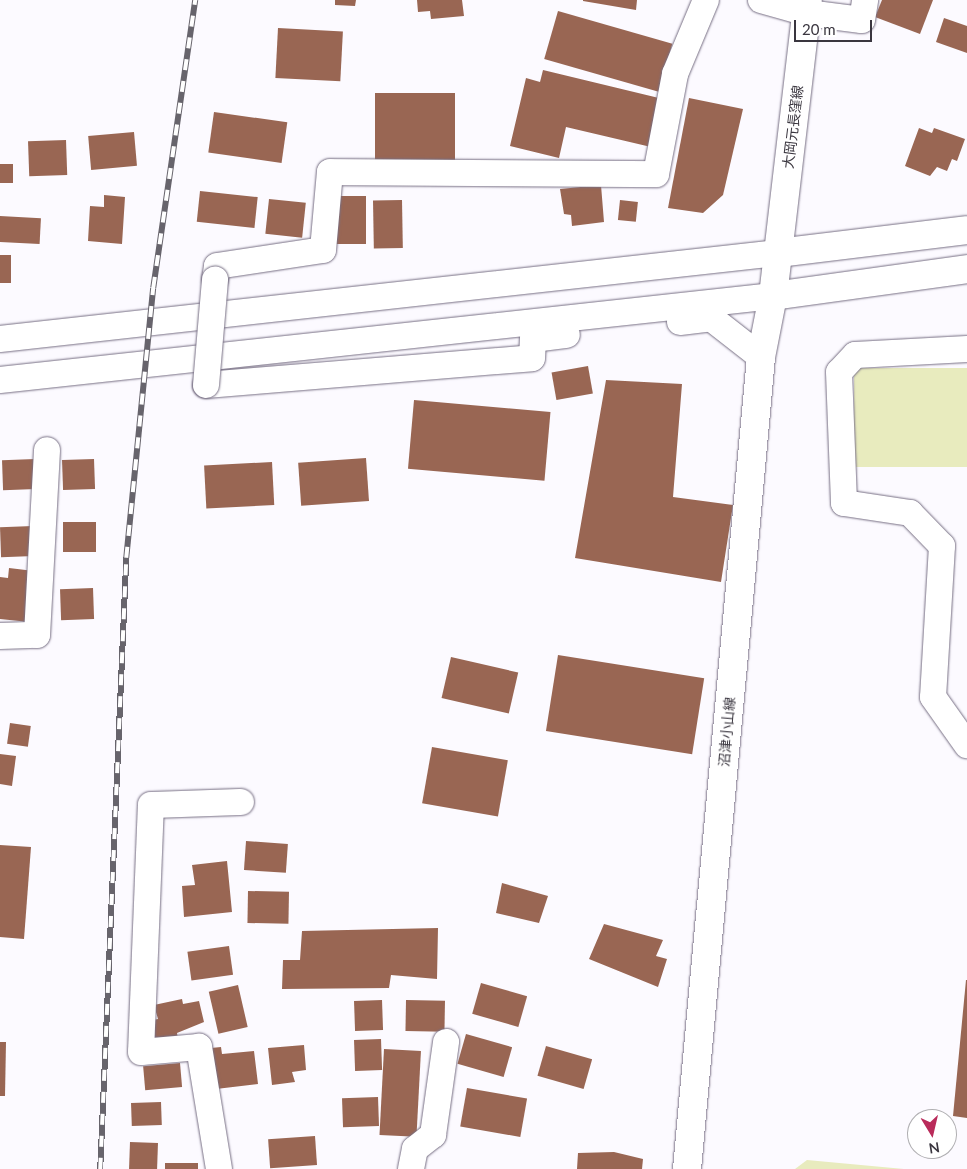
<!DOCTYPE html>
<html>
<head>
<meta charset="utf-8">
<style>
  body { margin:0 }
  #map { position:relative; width:967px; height:1169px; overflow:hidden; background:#fcfaff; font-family:Lato,"Noto Sans JP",sans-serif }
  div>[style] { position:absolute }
  .green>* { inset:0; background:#e8ebbe; transform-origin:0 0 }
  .building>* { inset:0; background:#996653; transform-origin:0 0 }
  .roads { filter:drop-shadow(0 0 1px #776f84) drop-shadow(0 0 1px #776f84) }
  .minor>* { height:26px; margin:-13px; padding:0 13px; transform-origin:13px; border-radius:13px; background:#fff }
  .major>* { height:28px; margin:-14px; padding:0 14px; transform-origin:14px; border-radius:14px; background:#fff }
  .rail>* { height:5.5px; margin-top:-2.75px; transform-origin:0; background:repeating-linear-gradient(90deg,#fff 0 11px,#67646c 0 22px); box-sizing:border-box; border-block:1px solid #67646c }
  .bridges { filter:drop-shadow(0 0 1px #776f84) drop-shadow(0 0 1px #776f84) }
  .minor-bridge>* { height:26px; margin:-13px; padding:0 13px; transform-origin:13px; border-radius:13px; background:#fff }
  span { translate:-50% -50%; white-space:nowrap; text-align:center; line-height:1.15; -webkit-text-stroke:5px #fff; paint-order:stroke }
  .street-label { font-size:14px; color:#3a363f }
  .north { position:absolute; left:907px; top:1109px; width:50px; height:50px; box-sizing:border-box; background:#fff; border:1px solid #b0afb2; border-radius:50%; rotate:171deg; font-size:14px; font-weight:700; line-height:20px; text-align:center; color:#3a363f }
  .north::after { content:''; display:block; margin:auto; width:18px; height:22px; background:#b92b5a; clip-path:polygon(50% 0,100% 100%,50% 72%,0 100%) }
  .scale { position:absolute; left:794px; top:20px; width:78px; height:22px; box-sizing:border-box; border:2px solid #3a363f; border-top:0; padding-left:6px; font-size:15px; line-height:18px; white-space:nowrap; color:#3a363f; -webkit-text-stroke:4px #fff; paint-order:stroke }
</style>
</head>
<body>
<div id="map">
  <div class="green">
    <div style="left:967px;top:368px;width:99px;height:113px;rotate:90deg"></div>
    <div style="clip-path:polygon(807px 1160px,904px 1169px,795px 1169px)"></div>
  </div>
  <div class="building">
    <div style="clip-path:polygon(335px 0,356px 0,355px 6px,335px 5px)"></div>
    <div style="clip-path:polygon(417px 0,462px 0,464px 16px,431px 19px,430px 11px,418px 12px)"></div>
    <div style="clip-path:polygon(583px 0,637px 0,636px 10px,583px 1px)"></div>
    <div style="clip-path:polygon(882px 0,933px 0,920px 34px,875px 17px)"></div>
    <div style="left:558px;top:11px;width:119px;height:50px;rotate:16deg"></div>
    <div style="clip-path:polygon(944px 18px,967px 26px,967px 53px,936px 42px)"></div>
    <div style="left:278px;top:28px;width:65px;height:50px;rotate:3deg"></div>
    <div style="clip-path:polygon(543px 70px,663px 99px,651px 147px,566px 127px,559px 158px,510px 146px,526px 78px,540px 82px)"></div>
    <div style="left:375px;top:93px;width:80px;height:67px"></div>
    <div style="clip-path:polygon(689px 98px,743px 109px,723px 195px,703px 213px,668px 208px)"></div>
    <div style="left:214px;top:112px;width:74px;height:41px;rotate:8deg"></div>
    <div style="clip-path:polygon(919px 128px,932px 133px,934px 128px,965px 139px,957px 161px,952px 159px,947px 171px,937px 167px,930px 176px,905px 166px)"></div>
    <div style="left:134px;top:132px;width:34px;height:46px;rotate:85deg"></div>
    <div style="left:66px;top:140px;width:35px;height:38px;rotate:88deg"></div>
    <div style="left:0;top:164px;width:13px;height:19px"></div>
    <div style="clip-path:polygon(601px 185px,604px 222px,572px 226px,571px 215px,564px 214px,560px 189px)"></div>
    <div style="left:200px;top:191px;width:58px;height:31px;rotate:6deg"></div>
    <div style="clip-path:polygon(104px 195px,125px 197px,122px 244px,88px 241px,90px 206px,104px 207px)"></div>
    <div style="left:335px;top:196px;width:31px;height:48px"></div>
    <div style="left:269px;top:199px;width:37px;height:35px;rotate:6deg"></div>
    <div style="left:402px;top:200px;width:48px;height:29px;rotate:89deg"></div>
    <div style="left:620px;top:200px;width:18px;height:20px;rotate:6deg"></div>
    <div style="left:0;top:216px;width:41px;height:26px;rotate:3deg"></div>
    <div style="left:0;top:255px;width:11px;height:28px"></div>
    <div style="left:588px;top:366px;width:28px;height:37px;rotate:80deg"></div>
    <div style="clip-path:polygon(606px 380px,682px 384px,673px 497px,733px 505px,721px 582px,575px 558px)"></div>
    <div style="left:414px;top:400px;width:137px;height:69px;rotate:5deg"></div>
    <div style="left:366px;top:458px;width:43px;height:68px;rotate:86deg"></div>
    <div style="left:35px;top:459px;width:30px;height:33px;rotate:88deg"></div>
    <div style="left:94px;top:459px;width:30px;height:32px;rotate:88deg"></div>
    <div style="left:272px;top:462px;width:43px;height:68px;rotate:87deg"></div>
    <div style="left:96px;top:522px;width:30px;height:33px;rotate:90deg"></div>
    <div style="left:33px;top:526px;width:30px;height:33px;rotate:88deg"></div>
    <div style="clip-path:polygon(9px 568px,34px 571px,29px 622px,0 619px,0 577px,8px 578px)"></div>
    <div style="left:93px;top:588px;width:31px;height:33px;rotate:88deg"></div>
    <div style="left:558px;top:655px;width:148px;height:77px;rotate:9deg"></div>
    <div style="left:451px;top:657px;width:69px;height:42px;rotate:13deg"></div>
    <div style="left:10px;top:723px;width:21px;height:21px;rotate:8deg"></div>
    <div style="left:432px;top:747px;width:77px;height:57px;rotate:10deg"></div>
    <div style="clip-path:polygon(0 754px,16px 756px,12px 786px,0 784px)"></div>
    <div style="left:246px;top:841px;width:42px;height:29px;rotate:4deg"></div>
    <div style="clip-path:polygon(0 845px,31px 847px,24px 939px,0 937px)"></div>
    <div style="clip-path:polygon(227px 861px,232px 912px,184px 917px,182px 886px,195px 885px,192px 865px)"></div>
    <div style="clip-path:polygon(502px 883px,548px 896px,539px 923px,496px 913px)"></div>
    <div style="left:248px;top:891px;width:41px;height:32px;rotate:1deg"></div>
    <div style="clip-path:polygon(604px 924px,663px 940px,656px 956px,667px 959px,658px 987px,589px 959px)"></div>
    <div style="clip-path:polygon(438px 928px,437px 979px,391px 975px,389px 988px,282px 989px,283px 960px,300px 960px,302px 931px)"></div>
    <div style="left:229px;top:946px;width:29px;height:42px;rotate:82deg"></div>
    <div style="clip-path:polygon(966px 980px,967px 980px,967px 1118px,953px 1116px)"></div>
    <div style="left:481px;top:983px;width:48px;height:32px;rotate:16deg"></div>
    <div style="left:238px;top:985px;width:43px;height:30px;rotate:77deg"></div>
    <div style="clip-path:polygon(182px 999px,183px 1004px,199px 1001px,204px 1022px,177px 1033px,178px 1039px,154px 1045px,148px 1021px,158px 1019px,154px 1005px)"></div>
    <div style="left:382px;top:1000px;width:30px;height:28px;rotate:88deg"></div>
    <div style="left:406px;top:1000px;width:39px;height:31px;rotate:1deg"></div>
    <div style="left:466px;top:1034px;width:48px;height:31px;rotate:16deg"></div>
    <div style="left:381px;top:1039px;width:31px;height:27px;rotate:88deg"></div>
    <div style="clip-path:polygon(0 1042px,6px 1042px,5px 1096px,0 1096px)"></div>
    <div style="clip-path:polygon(304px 1045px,306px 1070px,292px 1072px,295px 1082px,272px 1085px,268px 1048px)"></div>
    <div style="left:546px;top:1046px;width:48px;height:31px;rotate:16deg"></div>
    <div style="clip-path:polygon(221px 1047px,222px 1054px,254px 1051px,258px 1084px,216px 1089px,211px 1048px)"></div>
    <div style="left:384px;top:1049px;width:37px;height:86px;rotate:3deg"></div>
    <div style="left:180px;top:1063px;width:24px;height:37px;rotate:85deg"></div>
    <div style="left:467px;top:1088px;width:61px;height:39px;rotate:10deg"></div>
    <div style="left:378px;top:1097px;width:29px;height:36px;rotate:88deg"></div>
    <div style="left:161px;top:1102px;width:23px;height:30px;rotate:88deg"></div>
    <div style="left:315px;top:1136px;width:29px;height:47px;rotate:86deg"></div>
    <div style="left:130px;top:1142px;width:28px;height:27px;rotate:2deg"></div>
    <div style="clip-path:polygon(614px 1152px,643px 1159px,642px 1169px,577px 1169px,578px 1153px)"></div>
    <div style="left:165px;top:1163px;width:33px;height:6px"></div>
  </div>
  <div class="roads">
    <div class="minor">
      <div style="left:761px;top:0;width:48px;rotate:15.8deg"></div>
      <div style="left:807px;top:13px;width:55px;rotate:7.3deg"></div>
      <div style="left:862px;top:20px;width:20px;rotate:-81deg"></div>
      <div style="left:215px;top:279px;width:13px;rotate:-81deg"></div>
      <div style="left:217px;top:266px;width:107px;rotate:-8.6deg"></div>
      <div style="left:323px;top:250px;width:78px;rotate:-84.9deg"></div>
      <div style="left:330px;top:172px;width:326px;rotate:0.4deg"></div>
      <div style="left:656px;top:174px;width:102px;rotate:-79.2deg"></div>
      <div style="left:675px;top:74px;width:80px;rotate:-67.3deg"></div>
      <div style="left:680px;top:322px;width:31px;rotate:-7deg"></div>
      <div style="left:711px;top:318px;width:63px;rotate:38deg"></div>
      <div style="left:0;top:339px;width:783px;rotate:-6.31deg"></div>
      <div style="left:967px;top:349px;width:112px;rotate:176.9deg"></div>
      <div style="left:855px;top:355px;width:23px;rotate:133deg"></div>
      <div style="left:839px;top:372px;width:131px;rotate:87.8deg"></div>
      <div style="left:844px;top:503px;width:67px;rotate:8.6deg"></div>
      <div style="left:910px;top:513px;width:46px;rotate:45.9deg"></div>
      <div style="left:942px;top:546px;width:151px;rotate:93.4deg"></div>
      <div style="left:933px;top:697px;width:59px;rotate:54.7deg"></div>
      <div style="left:0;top:380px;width:778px;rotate:-6.2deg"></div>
      <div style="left:206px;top:385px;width:327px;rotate:-4.7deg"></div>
      <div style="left:532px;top:358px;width:19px;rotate:-87deg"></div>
      <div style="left:533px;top:339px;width:34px;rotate:-7deg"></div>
      <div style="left:0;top:636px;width:37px;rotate:-2deg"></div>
      <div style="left:37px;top:635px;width:185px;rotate:-86.9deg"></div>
      <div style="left:219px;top:1169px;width:124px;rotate:-99.3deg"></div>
      <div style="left:199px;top:1047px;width:58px;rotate:175.1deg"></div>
      <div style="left:141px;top:1052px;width:247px;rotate:-87.7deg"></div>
      <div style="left:151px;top:805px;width:90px;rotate:-1.9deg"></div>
      <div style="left:411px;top:1169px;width:20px;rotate:-79deg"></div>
      <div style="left:415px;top:1149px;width:23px;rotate:-38deg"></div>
      <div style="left:433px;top:1135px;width:94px;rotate:-82deg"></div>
    </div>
    <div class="major">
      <div style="left:778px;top:253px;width:190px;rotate:-6.9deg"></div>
      <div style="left:773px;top:296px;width:196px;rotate:-7.9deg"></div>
      <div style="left:687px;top:1169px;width:815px;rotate:-84.79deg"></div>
      <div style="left:761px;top:357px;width:62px;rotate:-78.9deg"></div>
      <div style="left:773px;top:296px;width:298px;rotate:-83.3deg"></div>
    </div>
  </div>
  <div class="rail">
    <div style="left:100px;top:1169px;width:612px;rotate:-87.56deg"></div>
    <div style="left:126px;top:558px;width:271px;rotate:-84.3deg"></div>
    <div style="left:153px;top:288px;width:291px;rotate:-81.7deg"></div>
  </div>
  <div class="bridges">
    <div class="minor-bridge">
      <div style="left:206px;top:385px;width:106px;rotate:-85.1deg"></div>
    </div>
  </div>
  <div class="street-label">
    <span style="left:793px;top:127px;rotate:-83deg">大岡元長窪線</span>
    <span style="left:727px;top:732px;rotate:-85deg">沼津小山線</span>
  </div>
  <div class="north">N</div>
  <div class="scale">20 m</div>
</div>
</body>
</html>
